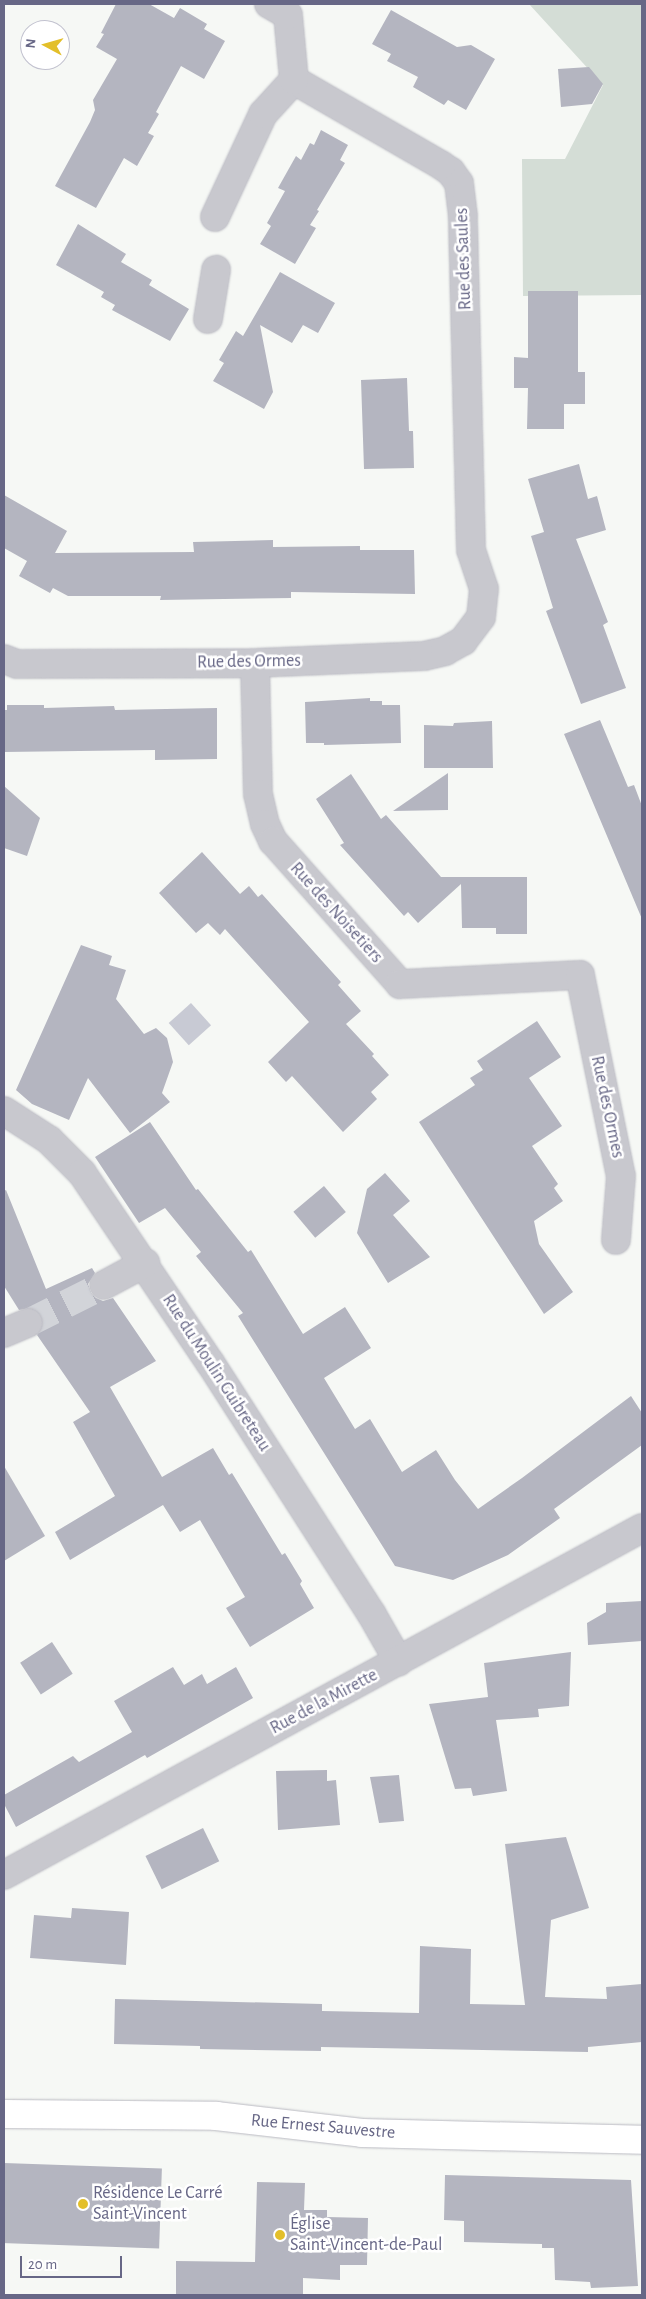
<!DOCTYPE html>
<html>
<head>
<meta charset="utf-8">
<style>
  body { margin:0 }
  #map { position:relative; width:646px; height:2299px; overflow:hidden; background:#f6f8f5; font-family:"Alegreya Sans",sans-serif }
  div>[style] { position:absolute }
  .green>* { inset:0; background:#d4ddd6 }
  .water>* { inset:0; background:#c8cad4; transform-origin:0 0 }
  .building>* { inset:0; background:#b4b5c0; transform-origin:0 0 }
  .minor-tunnel>* { height:28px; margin-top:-14px; transform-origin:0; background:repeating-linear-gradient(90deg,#d2d4d9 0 28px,transparent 0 42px) }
  .roads { filter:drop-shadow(0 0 1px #babac2) drop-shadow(0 0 1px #babac2) }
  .minor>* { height:28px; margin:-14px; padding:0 14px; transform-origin:14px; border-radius:14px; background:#c8c8ce }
  .secondary>* { height:28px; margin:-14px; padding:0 14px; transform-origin:14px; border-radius:14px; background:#fff }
  .dots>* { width:14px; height:14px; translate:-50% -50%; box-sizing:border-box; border:2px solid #fff; border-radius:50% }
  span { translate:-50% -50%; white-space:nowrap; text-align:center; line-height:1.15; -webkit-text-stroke:5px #fff; paint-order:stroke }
  .street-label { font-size:18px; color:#676786 }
  .poi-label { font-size:18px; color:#676786 }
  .left { translate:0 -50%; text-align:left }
  .frame { position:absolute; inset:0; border:5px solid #676786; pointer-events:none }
  .north { position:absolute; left:20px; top:20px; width:50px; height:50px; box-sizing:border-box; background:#fff; border:1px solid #c2c2cf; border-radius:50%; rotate:276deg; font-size:14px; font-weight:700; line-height:20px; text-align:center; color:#676786 }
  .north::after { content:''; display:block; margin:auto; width:18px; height:22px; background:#e3bf2a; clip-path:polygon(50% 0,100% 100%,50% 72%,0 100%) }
  .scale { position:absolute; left:20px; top:2256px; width:102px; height:22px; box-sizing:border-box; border:2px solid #676786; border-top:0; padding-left:6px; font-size:15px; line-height:18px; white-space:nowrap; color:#676786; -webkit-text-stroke:4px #fff; paint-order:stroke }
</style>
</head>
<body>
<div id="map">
  <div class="green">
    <div style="clip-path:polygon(529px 4px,642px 4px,642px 295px,523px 296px,522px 159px,565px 159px,603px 85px)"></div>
  </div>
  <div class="water">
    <div style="left:191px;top:1003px;width:30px;height:30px;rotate:48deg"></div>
  </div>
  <div class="building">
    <div style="clip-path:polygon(116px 4px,149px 4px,174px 18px,180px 8px,207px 24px,204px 29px,225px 41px,204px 79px,181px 66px,156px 112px,159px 114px,148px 133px,154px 136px,137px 166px,124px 158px,96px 208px,55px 186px,90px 122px,95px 110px,93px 100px,117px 59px,96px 47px,104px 34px,101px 33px)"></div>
    <div style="clip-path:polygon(391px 10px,457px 47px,471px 45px,495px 59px,466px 110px,448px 100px,444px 105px,413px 87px,418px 77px,387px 61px,391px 54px,372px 44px)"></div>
    <div style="clip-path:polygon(589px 67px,603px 84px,592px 104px,561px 107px,558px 69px)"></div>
    <div style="clip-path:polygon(321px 130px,348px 145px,340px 160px,345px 163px,317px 210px,319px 211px,310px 225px,316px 228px,295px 264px,260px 244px,271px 226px,267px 223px,285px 191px,278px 188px,296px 156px,301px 160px,310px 143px,314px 145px)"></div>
    <div style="clip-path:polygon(78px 224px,126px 254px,121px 262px,152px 280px,149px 285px,189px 309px,170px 341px,112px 310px,115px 305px,101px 297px,104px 292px,56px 265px)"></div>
    <div style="clip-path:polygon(280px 272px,335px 303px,318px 333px,303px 325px,292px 343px,260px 325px,273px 392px,264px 409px,213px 381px,224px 363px,219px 360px,236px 331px,243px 336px)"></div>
    <div style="clip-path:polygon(528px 291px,578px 291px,578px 372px,585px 372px,585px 404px,564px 404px,564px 429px,527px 429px,528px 388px,514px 388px,514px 357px,528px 358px)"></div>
    <div style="clip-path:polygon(407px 378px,409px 431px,413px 431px,414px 468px,364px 469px,361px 380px)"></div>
    <div style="clip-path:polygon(579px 464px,588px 499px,597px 496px,606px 530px,576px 539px,608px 622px,603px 625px,626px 688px,581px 704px,546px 611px,553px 608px,531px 536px,544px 532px,528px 479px)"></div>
    <div style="clip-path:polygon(4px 495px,67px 531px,55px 553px,194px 552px,193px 542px,273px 540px,273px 547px,360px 546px,360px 550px,414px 550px,415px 594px,291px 592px,291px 598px,160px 600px,161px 596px,68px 596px,53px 588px,50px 593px,19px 576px,27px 561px,4px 548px)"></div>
    <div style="clip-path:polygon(370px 698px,370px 701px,382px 701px,382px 705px,400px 705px,401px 743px,324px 745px,324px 743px,306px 743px,305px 702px)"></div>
    <div style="clip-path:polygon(7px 705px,44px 705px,44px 708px,114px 706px,115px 710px,217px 708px,217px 759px,155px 760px,155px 750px,4px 752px,4px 710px,7px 710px)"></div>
    <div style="clip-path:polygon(600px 720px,628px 787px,634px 785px,642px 806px,642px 919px,564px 734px)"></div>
    <div style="clip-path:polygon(492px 721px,493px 768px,424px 768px,424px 725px,453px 726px,454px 723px)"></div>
    <div style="clip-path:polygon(448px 773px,448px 810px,393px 811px)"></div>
    <div style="clip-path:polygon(351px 774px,381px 819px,386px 815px,441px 877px,527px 877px,527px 934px,496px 934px,496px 928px,462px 928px,461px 884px,418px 923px,408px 912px,404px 916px,340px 845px,344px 843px,316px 799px)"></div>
    <div style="clip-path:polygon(4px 786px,40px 818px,27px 856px,4px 848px)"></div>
    <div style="clip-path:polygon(202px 852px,240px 894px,249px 886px,258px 897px,262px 894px,341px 982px,338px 985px,361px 1011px,346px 1024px,374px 1054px,372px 1056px,389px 1075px,371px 1092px,377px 1099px,343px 1132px,292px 1076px,286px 1082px,268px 1062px,309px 1022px,225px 929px,220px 935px,208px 923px,196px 933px,159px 893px)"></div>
    <div style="clip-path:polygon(81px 945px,112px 956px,109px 965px,126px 970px,116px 999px,144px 1034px,156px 1028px,167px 1038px,173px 1062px,162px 1093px,170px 1102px,130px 1133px,88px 1078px,69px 1120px,32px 1104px,16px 1090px)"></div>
    <div style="clip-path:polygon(537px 1021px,561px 1057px,529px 1078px,562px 1126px,532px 1146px,558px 1184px,554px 1188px,563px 1201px,534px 1221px,539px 1244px,573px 1292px,544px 1314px,419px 1122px,475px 1085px,470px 1078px,483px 1070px,477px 1061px)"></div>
    <div style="clip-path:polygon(150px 1122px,196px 1190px,198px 1189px,248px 1252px,251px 1250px,303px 1334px,345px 1307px,371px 1348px,324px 1378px,355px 1429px,370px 1419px,402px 1472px,436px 1450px,455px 1480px,478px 1509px,522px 1478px,631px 1396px,642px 1413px,642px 1445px,554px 1509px,560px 1518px,508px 1555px,453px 1580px,395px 1566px,238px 1316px,243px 1313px,196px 1256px,201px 1252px,165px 1208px,139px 1223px,95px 1157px)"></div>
    <div style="clip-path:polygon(385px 1173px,410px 1201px,393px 1215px,430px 1257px,388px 1283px,357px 1233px,367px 1189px)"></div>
    <div style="left:324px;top:1186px;width:34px;height:40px;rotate:50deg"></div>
    <div style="clip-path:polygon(6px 1190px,46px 1289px,92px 1268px,95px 1273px,88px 1284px,91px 1293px,96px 1298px,103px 1301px,113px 1298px,156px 1361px,110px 1387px,162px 1477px,213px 1448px,229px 1475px,232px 1473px,282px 1555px,285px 1553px,302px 1581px,300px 1584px,314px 1608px,250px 1647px,226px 1608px,245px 1597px,200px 1520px,180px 1532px,163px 1505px,70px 1560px,55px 1532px,115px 1496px,73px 1422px,90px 1412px,37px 1335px,43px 1325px,42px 1317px,38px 1311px,30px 1308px,19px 1310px,4px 1286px,4px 1191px)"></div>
    <div style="clip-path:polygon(4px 1466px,45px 1536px,4px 1561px)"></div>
    <div style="clip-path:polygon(642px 1601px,642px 1641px,588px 1645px,587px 1623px,606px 1612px,606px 1603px)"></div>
    <div style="left:52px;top:1642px;width:38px;height:38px;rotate:57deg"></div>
    <div style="clip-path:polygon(571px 1652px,569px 1706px,538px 1709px,539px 1717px,496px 1720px,507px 1791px,473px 1796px,471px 1788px,455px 1789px,429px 1704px,488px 1697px,484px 1663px)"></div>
    <div style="clip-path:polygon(173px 1667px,184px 1685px,202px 1674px,207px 1684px,236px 1667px,253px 1698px,147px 1758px,145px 1755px,16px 1827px,4px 1804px,4px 1795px,73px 1756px,79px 1762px,132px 1732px,114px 1701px)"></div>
    <div style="clip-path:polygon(327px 1770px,327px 1781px,336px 1780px,340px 1825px,278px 1830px,276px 1771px)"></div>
    <div style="clip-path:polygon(399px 1775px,404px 1821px,379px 1823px,370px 1777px)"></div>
    <div style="left:203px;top:1828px;width:37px;height:64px;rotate:64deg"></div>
    <div style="clip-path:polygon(566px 1837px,589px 1908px,551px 1920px,545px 1997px,607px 1999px,606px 1987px,642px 1984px,642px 2042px,588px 2047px,588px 2052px,321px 2047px,321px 2051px,200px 2049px,200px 2046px,114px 2044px,115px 1999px,322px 2004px,322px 2011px,419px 2013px,420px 1946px,471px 1949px,470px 2004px,525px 2005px,505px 1844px)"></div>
    <div style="clip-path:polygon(72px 1908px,129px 1912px,126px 1965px,30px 1958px,34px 1915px,71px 1918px)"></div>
    <div style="left:4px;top:2163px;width:158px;height:80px;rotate:2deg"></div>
    <div style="clip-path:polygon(445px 2175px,631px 2180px,638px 2286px,591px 2288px,590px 2282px,555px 2280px,554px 2248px,542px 2248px,542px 2244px,464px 2242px,464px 2221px,444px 2220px)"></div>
    <div style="clip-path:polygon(257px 2182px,305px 2183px,304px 2210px,327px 2210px,327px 2217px,368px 2218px,367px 2265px,340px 2265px,340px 2280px,303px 2278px,303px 2295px,176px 2295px,176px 2261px,255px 2262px)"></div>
  </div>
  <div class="minor-tunnel">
    <div style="left:28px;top:1323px;width:85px;rotate:-26.6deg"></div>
  </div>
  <div class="roads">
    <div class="minor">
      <div style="left:215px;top:217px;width:114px;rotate:-65deg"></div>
      <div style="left:263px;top:114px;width:46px;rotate:-47.6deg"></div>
      <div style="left:208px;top:319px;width:50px;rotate:-80.7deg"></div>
      <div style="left:4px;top:659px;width:14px;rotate:21deg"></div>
      <div style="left:17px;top:664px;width:238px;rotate:-0.2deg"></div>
      <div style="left:255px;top:663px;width:169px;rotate:-2.4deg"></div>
      <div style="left:424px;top:656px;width:22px;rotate:-13deg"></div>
      <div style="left:445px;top:651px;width:21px;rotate:-29deg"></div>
      <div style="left:463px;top:641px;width:30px;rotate:-53deg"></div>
      <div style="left:481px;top:617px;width:28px;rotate:-84deg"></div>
      <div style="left:484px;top:589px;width:41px;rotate:-108.4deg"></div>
      <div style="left:471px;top:550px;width:334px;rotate:-91.4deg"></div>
      <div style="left:463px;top:216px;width:33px;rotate:-97deg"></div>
      <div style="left:459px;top:183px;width:14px;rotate:-126deg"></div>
      <div style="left:451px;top:172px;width:12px;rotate:-145deg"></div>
      <div style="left:441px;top:165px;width:170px;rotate:-150deg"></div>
      <div style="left:294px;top:80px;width:65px;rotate:-95.3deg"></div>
      <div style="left:288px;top:15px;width:22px;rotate:-150deg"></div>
      <div style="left:255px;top:663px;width:131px;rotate:88.7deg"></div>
      <div style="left:258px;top:794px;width:31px;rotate:77deg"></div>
      <div style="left:265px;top:824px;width:19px;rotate:65deg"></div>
      <div style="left:273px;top:841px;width:191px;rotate:48.4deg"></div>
      <div style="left:400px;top:984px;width:180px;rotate:-2.9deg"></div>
      <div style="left:580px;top:975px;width:205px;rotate:78.5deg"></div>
      <div style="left:621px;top:1176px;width:64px;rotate:94.5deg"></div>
      <div style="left:4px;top:1111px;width:54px;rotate:32.8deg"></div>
      <div style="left:49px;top:1140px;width:47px;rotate:45deg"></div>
      <div style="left:82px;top:1173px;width:230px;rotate:56deg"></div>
      <div style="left:211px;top:1364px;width:296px;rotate:57.3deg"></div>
      <div style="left:371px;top:1613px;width:56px;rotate:60.3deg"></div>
      <div style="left:104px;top:1285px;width:47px;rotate:-28.2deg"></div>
      <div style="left:4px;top:1333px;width:26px;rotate:-23deg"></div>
      <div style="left:4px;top:1875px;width:726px;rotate:-28.54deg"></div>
    </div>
    <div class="secondary">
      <div style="left:4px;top:2114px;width:212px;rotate:0.5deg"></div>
      <div style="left:216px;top:2116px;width:147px;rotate:6.6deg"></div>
      <div style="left:362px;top:2133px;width:280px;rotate:1.4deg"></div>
    </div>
  </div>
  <div class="dots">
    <div style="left:83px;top:2204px;background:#e3bf2a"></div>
    <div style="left:280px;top:2235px;background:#e3bf2a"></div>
  </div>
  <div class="street-label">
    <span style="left:464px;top:259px;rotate:-92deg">Rue des Saules</span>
    <span style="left:249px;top:662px;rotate:-1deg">Rue des Ormes</span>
    <span style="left:336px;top:913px;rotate:48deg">Rue des Noisetiers</span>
    <span style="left:607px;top:1107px;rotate:78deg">Rue des Ormes</span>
    <span style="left:216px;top:1373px;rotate:57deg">Rue du Moulin Guibreteau</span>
    <span style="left:324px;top:1702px;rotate:-28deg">Rue de la Mirette</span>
    <span style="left:323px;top:2127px;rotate:5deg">Rue Ernest Sauvestre</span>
  </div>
  <div class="poi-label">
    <span class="left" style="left:93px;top:2204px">Résidence Le Carré<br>Saint-Vincent</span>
    <span class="left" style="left:290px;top:2235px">Église<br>Saint-Vincent-de-Paul</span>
  </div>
  <div class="frame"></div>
  <div class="north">N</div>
  <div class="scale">20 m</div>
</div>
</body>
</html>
